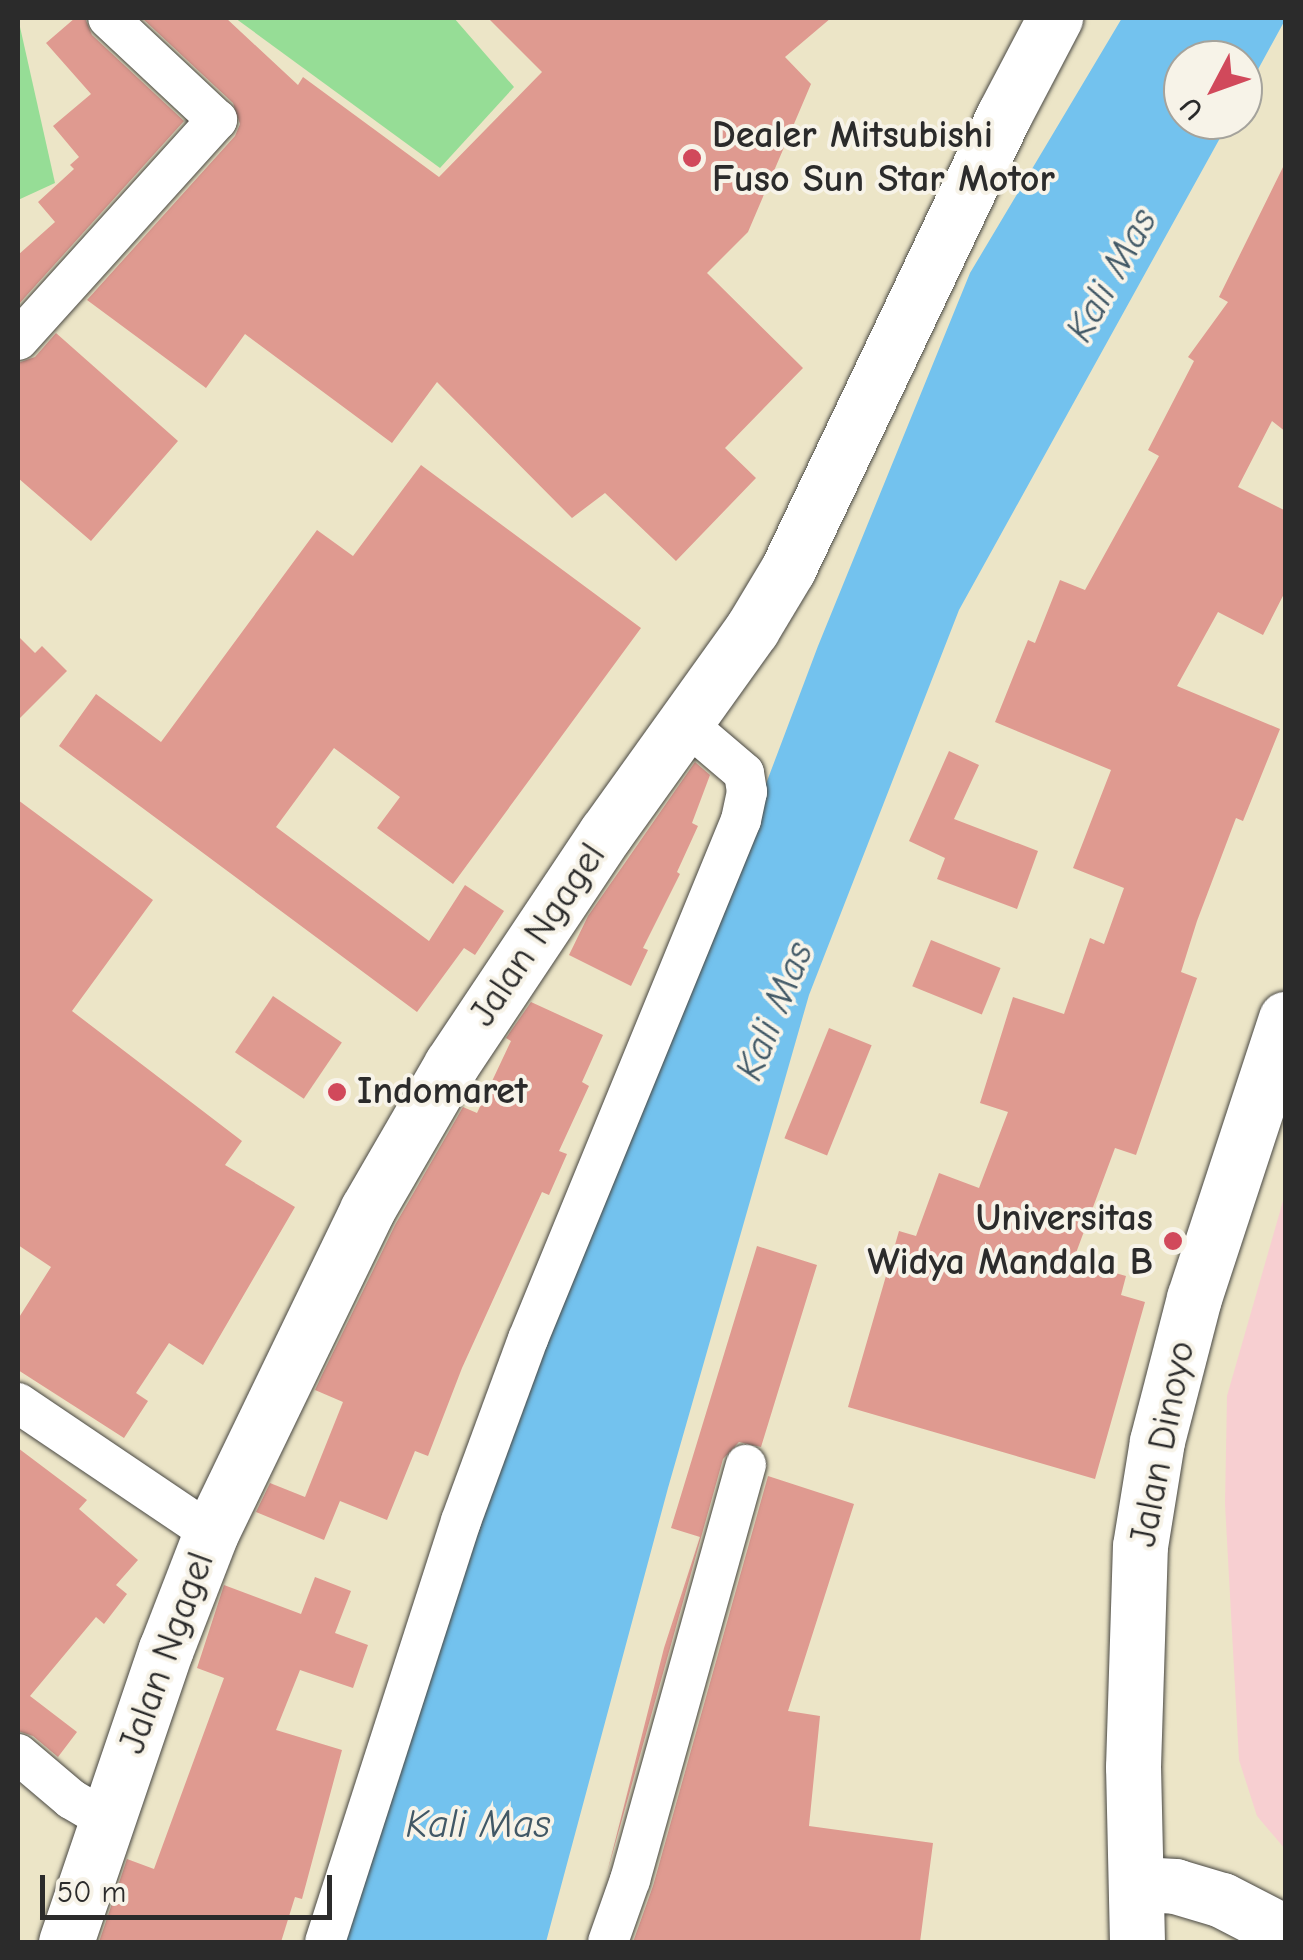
<!DOCTYPE html>
<html>
<head>
<meta charset="utf-8">
<style>
  body { margin:0 }
  #map { position:relative; width:1303px; height:1960px; overflow:hidden; background:#ece5c7; font-family:"Comic Neue",sans-serif }
  div>[style] { position:absolute }
  .built>* { inset:0; background:#f7cfd1 }
  .green>* { inset:0; background:#96dd96 }
  .water>* { inset:0; background:#73c2ee }
  .building>* { inset:0; background:#df9a90; transform-origin:0 0 }
  .roads { filter:drop-shadow(0 0 2px #484742) drop-shadow(0 0 2px #484742) }
  .street>* { height:40px; margin:-20px; padding:0 20px; transform-origin:20px; border-radius:20px; background:#fff }
  .secondary>* { height:55px; margin:-27.5px; padding:0 27.5px; transform-origin:27.5px; border-radius:27.5px; background:#fff }
  .highway>* { height:55px; margin:-27.5px; padding:0 27.5px; transform-origin:27.5px; border-radius:27.5px; background:#fff }
  .dots>* { width:28px; height:28px; translate:-50% -50%; box-sizing:border-box; border:5px solid #f7f3e8; border-radius:50% }
  span { translate:-50% -50%; white-space:nowrap; text-align:center; line-height:1.15; -webkit-text-stroke:8px #f7f3e8; paint-order:stroke }
  .poi-label { font-size:38px; color:#2b2b2b; font-weight:700 }
  .left { translate:0 -50%; text-align:left }
  .right { translate:-100% -50%; text-align:right }
  .street-label { font-size:38px; color:#2b2b2b }
  .water-label { font-size:40px; color:#415866; font-style:italic }
  .frame { position:absolute; inset:0; border:20px solid #2b2b2b; pointer-events:none }
  .north { position:absolute; left:1163px; top:40px; width:100px; height:100px; box-sizing:border-box; background:#f7f3e8; border:2px solid #a5a39c; border-radius:50%; rotate:229deg; font-size:28px; font-weight:700; line-height:40px; text-align:center; color:#2b2b2b }
  .north::after { content:''; display:block; margin:auto; width:35px; height:45px; background:#d1495b; clip-path:polygon(50% 0,100% 100%,50% 72%,0 100%) }
  .scale { position:absolute; left:40px; top:1875px; width:292px; height:45px; box-sizing:border-box; border:5px solid #2b2b2b; border-top:0; padding-left:12px; font-size:30px; line-height:35px; white-space:nowrap; color:#2b2b2b; -webkit-text-stroke:8px #f7f3e8; paint-order:stroke }
</style>
</head>
<body>
<div id="map">
  <div class="built">
    <div style="clip-path:polygon(1285px 1194px,1285px 1849px,1257px 1816px,1239px 1760px,1225px 1504px,1227px 1396px)"></div>
  </div>
  <div class="green">
    <div style="clip-path:polygon(18px 18px,55px 183px,18px 200px)"></div>
    <div style="clip-path:polygon(235px 18px,454px 18px,514px 87px,440px 168px)"></div>
  </div>
  <div class="water">
    <div style="clip-path:polygon(1122px 18px,1285px 20px,1243px 97px,1243px 60px,1183px 60px,1183px 120px,1230px 120px,959px 610px,809px 995px,668px 1488px,546px 1942px,344px 1942px,389px 1784px,623px 1123px,732px 874px,818px 646px,970px 273px)"></div>
  </div>
  <div class="building">
    <div style="clip-path:polygon(75px 18px,85px 18px,92px 35px,184px 121px,18px 305px,18px 255px,55px 222px,38px 202px,74px 169px,70px 165px,79px 157px,53px 126px,91px 94px,46px 43px)"></div>
    <div style="clip-path:polygon(142px 18px,226px 18px,298px 85px,303px 77px,439px 177px,542px 72px,488px 18px,831px 18px,785px 57px,811px 84px,748px 232px,707px 273px,803px 368px,725px 448px,756px 478px,676px 561px,605px 493px,572px 518px,437px 382px,392px 443px,245px 334px,206px 388px,87px 300px,235px 136px,240px 124px,233px 103px)"></div>
    <div style="clip-path:polygon(1286px 161px,1286px 432px,1272px 421px,1238px 487px,1286px 511px,1286px 590px,1263px 635px,1218px 612px,1177px 686px,1280px 729px,1243px 821px,1236px 818px,1197px 921px,1181px 972px,1197px 978px,1136px 1155px,1115px 1148px,1073px 1261px,1126px 1276px,1121px 1295px,1145px 1302px,1095px 1479px,848px 1407px,899px 1231px,916px 1236px,939px 1173px,979px 1188px,1008px 1112px,980px 1103px,1013px 997px,1064px 1014px,1090px 938px,1104px 944px,1124px 888px,1073px 868px,1111px 770px,995px 722px,1028px 640px,1035px 643px,1060px 580px,1085px 590px,1159px 456px,1148px 450px,1194px 361px,1188px 357px,1228px 302px,1219px 297px)"></div>
    <div style="clip-path:polygon(56px 333px,178px 441px,91px 541px,18px 478px,18px 363px,35px 357px)"></div>
    <div style="clip-path:polygon(421px 465px,641px 628px,453px 884px,377px 828px,400px 797px,334px 748px,276px 827px,429px 941px,465px 885px,504px 911px,475px 955px,464px 948px,417px 1012px,59px 746px,96px 694px,161px 742px,317px 530px,353px 556px)"></div>
    <div style="clip-path:polygon(18px 636px,35px 653px,42px 646px,67px 671px,18px 720px)"></div>
    <div style="clip-path:polygon(949px 751px,979px 765px,954px 819px,1038px 851px,1017px 909px,937px 879px,945px 858px,909px 841px)"></div>
    <div style="clip-path:polygon(695px 762px,710px 775px,692px 823px,698px 826px,677px 872px,680px 874px,643px 948px,648px 950px,631px 986px,569px 955px,588px 916px)"></div>
    <div style="clip-path:polygon(18px 800px,153px 900px,72px 1011px,242px 1141px,225px 1165px,295px 1207px,203px 1365px,169px 1343px,136px 1393px,148px 1401px,124px 1438px,18px 1370px,18px 1319px,51px 1267px,18px 1245px)"></div>
    <div style="left:931px;top:940px;width:75px;height:50px;rotate:22deg"></div>
    <div style="left:273px;top:996px;width:83px;height:68px;rotate:34deg"></div>
    <div style="clip-path:polygon(531px 1002px,603px 1035px,582px 1082px,589px 1086px,559px 1151px,567px 1154px,549px 1195px,542px 1192px,462px 1368px,428px 1456px,415px 1451px,387px 1520px,340px 1501px,324px 1540px,256px 1512px,270px 1483px,305px 1497px,343px 1402px,315px 1390px,321px 1377px,395px 1225px,463px 1107px,477px 1113px,511px 1041px,506px 1038px)"></div>
    <div style="left:829px;top:1028px;width:46px;height:119px;rotate:22deg"></div>
    <div style="clip-path:polygon(757px 1246px,817px 1265px,761px 1447px,739px 1442px,723px 1459px,607px 1873px,664px 1648px,700px 1537px,671px 1528px)"></div>
    <div style="clip-path:polygon(18px 1448px,87px 1500px,79px 1509px,138px 1560px,116px 1585px,127px 1594px,104px 1624px,96px 1617px,30px 1696px,77px 1732px,58px 1757px,33px 1736px,18px 1731px)"></div>
    <div style="clip-path:polygon(768px 1476px,854px 1504px,788px 1711px,820px 1716px,809px 1826px,933px 1843px,920px 1942px,633px 1942px,653px 1886px)"></div>
    <div style="clip-path:polygon(315px 1577px,351px 1591px,335px 1633px,368px 1645px,353px 1688px,300px 1670px,276px 1730px,342px 1750px,302px 1899px,295px 1897px,281px 1942px,99px 1942px,127px 1859px,154px 1869px,224px 1678px,197px 1668px,224px 1585px,301px 1614px)"></div>
  </div>
  <div class="roads">
    <div class="street">
      <div style="left:18px;top:340px;width:297px;rotate:-47.9deg"></div>
      <div style="left:217px;top:120px;width:149px;rotate:-136.9deg"></div>
      <div style="left:18px;top:1403px;width:233px;rotate:34deg"></div>
      <div style="left:18px;top:1754px;width:70px;rotate:40.3deg"></div>
      <div style="left:71px;top:1799px;width:42px;rotate:30.3deg"></div>
      <div style="left:325px;top:1942px;width:442px;rotate:-72.1deg"></div>
      <div style="left:461px;top:1521px;width:194px;rotate:-69.8deg"></div>
      <div style="left:528px;top:1339px;width:561px;rotate:-67.69deg"></div>
      <div style="left:741px;top:820px;width:29px;rotate:-78deg"></div>
      <div style="left:747px;top:792px;width:19px;rotate:-99deg"></div>
      <div style="left:744px;top:773px;width:79px;rotate:-139.6deg"></div>
      <div style="left:608px;top:1942px;width:66px;rotate:-70.5deg"></div>
      <div style="left:630px;top:1880px;width:431px;rotate:-74.4deg"></div>
    </div>
    <div class="secondary">
      <div style="left:1139px;top:1884px;width:36px;rotate:3deg"></div>
      <div style="left:1175px;top:1886px;width:49px;rotate:16.6deg"></div>
      <div style="left:1222px;top:1900px;width:72px;rotate:27.3deg"></div>
      <div style="left:1137px;top:1942px;width:175px;rotate:-91.3deg"></div>
      <div style="left:1133px;top:1767px;width:221px;rotate:-88.2deg"></div>
      <div style="left:1140px;top:1546px;width:106px;rotate:-80.8deg"></div>
      <div style="left:1157px;top:1441px;width:148px;rotate:-75.5deg"></div>
      <div style="left:1194px;top:1298px;width:294px;rotate:-71.8deg"></div>
    </div>
    <div class="highway">
      <div style="left:66px;top:1942px;width:310px;rotate:-71.2deg"></div>
      <div style="left:166px;top:1649px;width:124px;rotate:-68.8deg"></div>
      <div style="left:211px;top:1533px;width:359px;rotate:-64.2deg"></div>
      <div style="left:367px;top:1210px;width:168px;rotate:-59.9deg"></div>
      <div style="left:451px;top:1065px;width:279px;rotate:-56.3deg"></div>
      <div style="left:606px;top:833px;width:251px;rotate:-54.4deg"></div>
      <div style="left:752px;top:629px;width:70px;rotate:-59deg"></div>
      <div style="left:788px;top:569px;width:503px;rotate:-64.56deg"></div>
      <div style="left:1004px;top:115px;width:110px;rotate:-62.3deg"></div>
    </div>
  </div>
  <div class="dots">
    <div style="left:692px;top:158px;background:#d1495b"></div>
    <div style="left:337px;top:1092px;background:#d1495b"></div>
    <div style="left:1173px;top:1241px;background:#d1495b"></div>
  </div>
  <div class="poi-label">
    <span class="left" style="left:712px;top:158px">Dealer Mitsubishi<br>Fuso Sun Star Motor</span>
    <span class="left" style="left:357px;top:1092px">Indomaret</span>
    <span class="right" style="left:1153px;top:1241px">Universitas<br>Widya Mandala B</span>
  </div>
  <div class="street-label">
    <span style="left:538px;top:935px;rotate:-56deg">Jalan Ngagel</span>
    <span style="left:1163px;top:1444px;rotate:-79deg">Jalan Dinoyo</span>
    <span style="left:167px;top:1653px;rotate:-70deg">Jalan Ngagel</span>
  </div>
  <div class="water-label">
    <span style="left:1111px;top:275px;rotate:-61deg">Kali Mas</span>
    <span style="left:774px;top:1011px;rotate:-68deg">Kali Mas</span>
    <span style="left:478px;top:1824px">Kali Mas</span>
  </div>
  <div class="frame"></div>
  <div class="north">U</div>
  <div class="scale">50 m</div>
</div>
</body>
</html>
